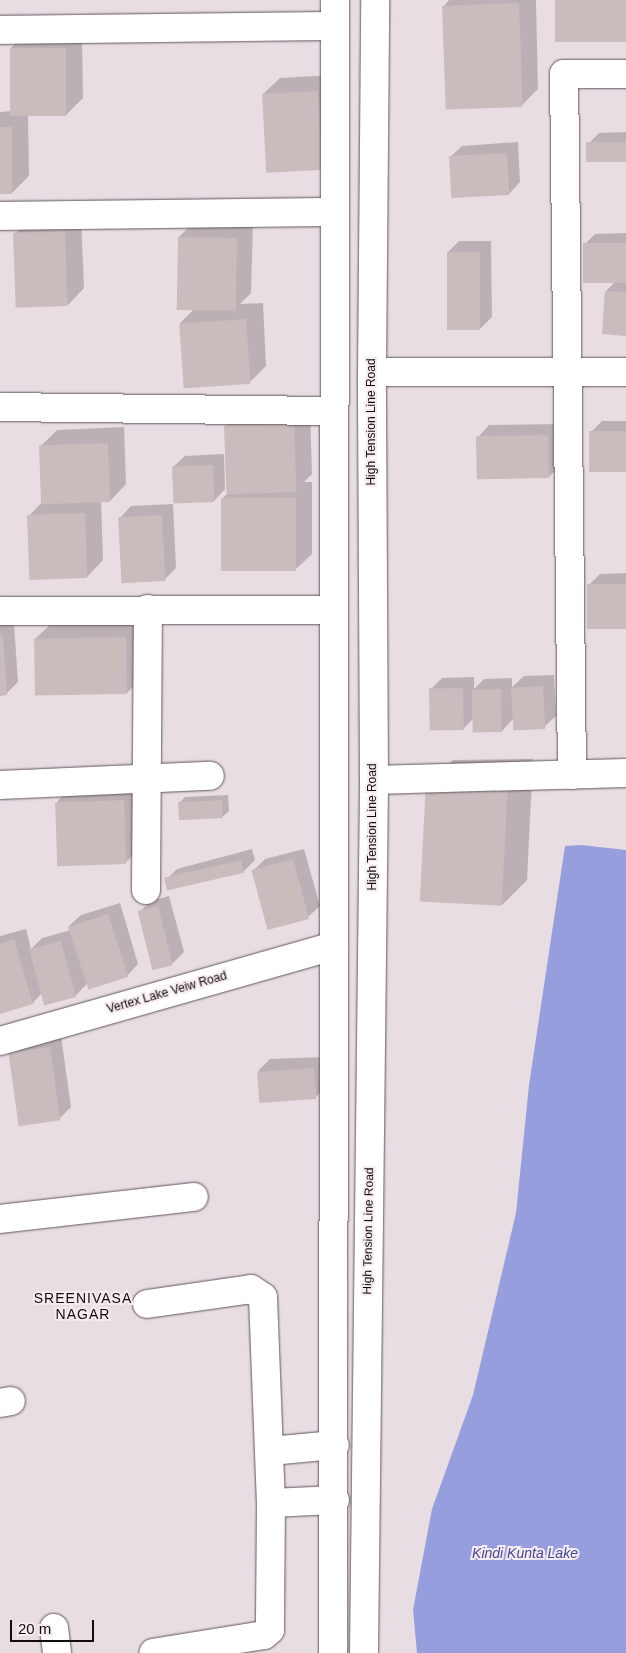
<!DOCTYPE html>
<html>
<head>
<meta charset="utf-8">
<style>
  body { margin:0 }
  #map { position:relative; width:626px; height:1653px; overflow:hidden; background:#e9dde4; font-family:Helvetica,sans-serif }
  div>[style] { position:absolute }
  .water>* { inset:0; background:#979ede }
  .shadow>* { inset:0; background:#0003 }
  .building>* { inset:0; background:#cabcbd; transform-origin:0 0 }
  .roads { filter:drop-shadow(0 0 1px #60565c) drop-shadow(0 0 1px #60565c) }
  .minor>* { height:28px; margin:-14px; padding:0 14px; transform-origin:14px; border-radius:14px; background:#fff }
  .tertiary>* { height:28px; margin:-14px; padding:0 14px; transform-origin:14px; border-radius:14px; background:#fff }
  .secondary>* { height:28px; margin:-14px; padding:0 14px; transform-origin:14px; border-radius:14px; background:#fff }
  span { translate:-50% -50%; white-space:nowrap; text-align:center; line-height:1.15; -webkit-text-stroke:4px #f6ebf1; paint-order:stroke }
  .street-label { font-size:12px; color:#100c0f }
  .neighbourhood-label { font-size:14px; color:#100c0f; letter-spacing:1px }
  .water-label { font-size:14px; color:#454794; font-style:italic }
  .scale { position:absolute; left:10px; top:1620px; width:84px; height:22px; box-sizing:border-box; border:2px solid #100c0f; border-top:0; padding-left:6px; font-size:15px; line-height:18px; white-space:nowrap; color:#100c0f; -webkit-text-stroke:4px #f6ebf1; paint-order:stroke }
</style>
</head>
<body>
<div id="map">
  <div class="water">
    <div style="clip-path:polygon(581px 845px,626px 850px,626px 1653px,417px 1653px,413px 1610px,432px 1509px,473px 1395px,516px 1213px,529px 1085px,565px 846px)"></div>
  </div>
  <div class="shadow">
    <div style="clip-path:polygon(449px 0,536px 0,538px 89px,522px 105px,444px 6px)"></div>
    <div style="clip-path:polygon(27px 32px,82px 32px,83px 98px,66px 115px,28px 114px,29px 176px,12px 193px,0 193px,0 112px,11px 111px,11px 48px)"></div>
    <div style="clip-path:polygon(334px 75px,322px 169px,263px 94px,280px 78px)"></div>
    <div style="clip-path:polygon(626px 132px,626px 161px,587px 145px,599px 133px)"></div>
    <div style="clip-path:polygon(518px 142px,520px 182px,509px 194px,450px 157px,462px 146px)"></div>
    <div style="clip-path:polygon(81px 215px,84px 288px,68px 305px,15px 234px,31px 217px)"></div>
    <div style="clip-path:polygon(195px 221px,253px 222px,251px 293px,240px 304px,263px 303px,266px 366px,249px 383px,180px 323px,194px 309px,179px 237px)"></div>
    <div style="clip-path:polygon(626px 233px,626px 335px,606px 291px,615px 282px,584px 245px,595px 234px)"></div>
    <div style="clip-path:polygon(459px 241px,491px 241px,492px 317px,480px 329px,448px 252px)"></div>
    <div style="clip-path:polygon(310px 407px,312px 474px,304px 482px,312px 482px,312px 554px,295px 570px,223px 498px,231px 490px,226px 426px,242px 410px)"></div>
    <div style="clip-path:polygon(602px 421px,626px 421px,626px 471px,590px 433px)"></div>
    <div style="clip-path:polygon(559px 424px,560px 466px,549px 477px,478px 437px,489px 425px)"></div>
    <div style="clip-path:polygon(124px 427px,126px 484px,110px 501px,101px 501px,103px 560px,87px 577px,29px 516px,43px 501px,41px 446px,57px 430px)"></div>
    <div style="clip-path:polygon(224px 454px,225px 489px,214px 501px,173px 467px,185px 456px)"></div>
    <div style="clip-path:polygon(173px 504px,176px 568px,164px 580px,120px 518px,131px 506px)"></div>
    <div style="clip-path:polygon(626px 573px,626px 628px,588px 586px,600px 574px)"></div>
    <div style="clip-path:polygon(142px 621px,143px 676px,127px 693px,35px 639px,52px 623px)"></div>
    <div style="clip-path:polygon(0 624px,14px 624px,18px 682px,6px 694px,0 694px)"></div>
    <div style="clip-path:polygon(554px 675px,556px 716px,544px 727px,513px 719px,502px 731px,473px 719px,463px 729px,430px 690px,442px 678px,474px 677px,474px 689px,484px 679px,512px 678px,512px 687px,524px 676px)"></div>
    <div style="clip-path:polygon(533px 759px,527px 880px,502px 905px,427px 785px,453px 760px)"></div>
    <div style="clip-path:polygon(140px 784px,142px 846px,125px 863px,57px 802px,73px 785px)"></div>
    <div style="clip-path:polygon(228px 795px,229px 811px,223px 816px,179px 803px,185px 797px)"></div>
    <div style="clip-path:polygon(252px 849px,255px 860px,243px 872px,166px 880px,177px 869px)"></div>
    <div style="clip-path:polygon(304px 849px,320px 906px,308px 917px,253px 871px,265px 859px)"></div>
    <div style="clip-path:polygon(169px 896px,184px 952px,173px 963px,154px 968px,139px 912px,151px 901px)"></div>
    <div style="clip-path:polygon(120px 903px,138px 964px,127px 976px,87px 984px,75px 996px,42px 993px,33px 1003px,0 1013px,0 936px,26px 929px,31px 949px,42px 938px,71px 930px,69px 926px,81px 915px)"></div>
    <div style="clip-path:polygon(61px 1036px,71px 1107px,59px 1119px,10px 1053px,21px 1042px)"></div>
    <div style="clip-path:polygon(325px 1057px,327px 1086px,315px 1098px,258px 1071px,270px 1059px)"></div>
  </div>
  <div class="building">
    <div style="left:555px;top:0;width:71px;height:42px"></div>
    <div style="left:519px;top:3px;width:104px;height:77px;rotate:88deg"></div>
    <div style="left:10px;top:48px;width:56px;height:68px"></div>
    <div style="left:318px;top:91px;width:79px;height:56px;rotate:87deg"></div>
    <div style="left:0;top:127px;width:12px;height:67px"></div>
    <div style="left:626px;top:142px;width:20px;height:40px;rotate:90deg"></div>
    <div style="left:507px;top:153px;width:42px;height:58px;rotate:87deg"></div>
    <div style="left:65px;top:231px;width:75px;height:52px;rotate:88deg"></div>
    <div style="left:178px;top:237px;width:59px;height:73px;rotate:1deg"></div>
    <div style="left:626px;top:243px;width:40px;height:43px;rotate:90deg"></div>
    <div style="left:447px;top:252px;width:33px;height:78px"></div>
    <div style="clip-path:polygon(605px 291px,626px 292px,626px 336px,602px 334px)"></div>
    <div style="left:246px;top:319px;width:65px;height:67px;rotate:86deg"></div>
    <div style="left:294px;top:423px;width:69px;height:70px;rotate:88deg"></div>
    <div style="left:626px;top:431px;width:41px;height:37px;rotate:90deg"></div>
    <div style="left:548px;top:435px;width:43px;height:72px;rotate:89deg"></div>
    <div style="left:108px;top:443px;width:59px;height:69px;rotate:88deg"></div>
    <div style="left:213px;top:465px;width:37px;height:41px;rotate:88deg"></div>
    <div style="left:221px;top:498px;width:75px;height:73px"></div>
    <div style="left:85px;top:513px;width:65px;height:58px;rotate:88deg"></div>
    <div style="left:162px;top:515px;width:66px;height:44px;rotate:87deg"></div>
    <div style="left:626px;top:584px;width:45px;height:39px;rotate:90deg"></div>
    <div style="clip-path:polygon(0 635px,3px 635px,7px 695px,0 696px)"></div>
    <div style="left:126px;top:637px;width:57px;height:92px;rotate:89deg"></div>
    <div style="left:543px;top:686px;width:43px;height:32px;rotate:87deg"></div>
    <div style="left:463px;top:688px;width:42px;height:34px;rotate:89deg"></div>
    <div style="left:501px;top:689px;width:43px;height:29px;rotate:89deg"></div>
    <div style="left:508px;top:784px;width:122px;height:82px;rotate:93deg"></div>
    <div style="left:124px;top:800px;width:64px;height:69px;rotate:88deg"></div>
    <div style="left:222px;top:800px;width:18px;height:44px;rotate:87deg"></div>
    <div style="left:293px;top:859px;width:62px;height:43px;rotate:75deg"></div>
    <div style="left:241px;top:860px;width:13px;height:79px;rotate:77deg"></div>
    <div style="left:158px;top:906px;width:61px;height:21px;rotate:76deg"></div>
    <div style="left:108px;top:914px;width:66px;height:42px;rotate:72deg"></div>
    <div style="clip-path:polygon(14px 939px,33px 1004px,0 1014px,0 944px)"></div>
    <div style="left:61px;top:941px;width:58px;height:33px;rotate:75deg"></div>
    <div style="left:50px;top:1047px;width:74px;height:42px;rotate:82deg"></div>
    <div style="left:314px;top:1068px;width:31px;height:57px;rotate:86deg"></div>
  </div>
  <div class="roads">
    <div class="minor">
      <div style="left:0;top:30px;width:334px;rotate:-0.7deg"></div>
      <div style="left:0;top:216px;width:332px;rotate:-0.7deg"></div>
      <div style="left:372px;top:372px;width:254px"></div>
      <div style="left:0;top:407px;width:333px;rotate:0.7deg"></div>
      <div style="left:0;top:611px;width:333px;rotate:-0.2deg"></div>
      <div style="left:572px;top:775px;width:701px;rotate:-90.65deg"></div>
      <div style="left:564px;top:74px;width:62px"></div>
      <div style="left:0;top:785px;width:210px;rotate:-2.5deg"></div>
      <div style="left:146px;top:890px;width:281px;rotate:-89.6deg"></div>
      <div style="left:0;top:1041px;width:347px;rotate:-15.9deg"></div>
      <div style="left:0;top:1219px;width:195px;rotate:-6.5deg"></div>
      <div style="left:147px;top:1304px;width:105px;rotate:-8.2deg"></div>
      <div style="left:251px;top:1289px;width:14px;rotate:34deg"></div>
      <div style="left:263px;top:1297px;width:206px;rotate:87.8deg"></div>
      <div style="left:271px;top:1503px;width:127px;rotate:90.5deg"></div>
      <div style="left:270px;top:1630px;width:8px;rotate:140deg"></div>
      <div style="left:264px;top:1635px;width:112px;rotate:170.8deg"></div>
      <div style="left:0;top:1403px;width:11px;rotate:-10deg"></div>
      <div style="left:270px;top:1451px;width:65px;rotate:-5.3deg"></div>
      <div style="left:271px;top:1503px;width:64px;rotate:-2.7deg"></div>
      <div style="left:54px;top:1628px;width:25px;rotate:83deg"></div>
    </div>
    <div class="tertiary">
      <div style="left:374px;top:780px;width:252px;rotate:-1.6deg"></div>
    </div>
    <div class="secondary">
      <div style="left:333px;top:1653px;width:1653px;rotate:-89.93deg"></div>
      <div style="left:364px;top:1653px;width:873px;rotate:-89.34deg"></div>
      <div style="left:374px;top:780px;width:408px;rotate:-90.3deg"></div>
      <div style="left:372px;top:372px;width:372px;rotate:-89.5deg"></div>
    </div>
  </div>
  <div class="street-label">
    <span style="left:372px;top:422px;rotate:-90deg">High Tension Line Road</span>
    <span style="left:373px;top:827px;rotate:-90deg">High Tension Line Road</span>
    <span style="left:167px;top:993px;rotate:-16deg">Vertex Lake Veiw Road</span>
    <span style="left:369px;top:1231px;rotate:-89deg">High Tension Line Road</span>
  </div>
  <div class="neighbourhood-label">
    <span style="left:83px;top:1306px">SREENIVASA<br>NAGAR</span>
  </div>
  <div class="water-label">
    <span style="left:525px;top:1553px">Kindi Kunta Lake</span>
  </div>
  <div class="scale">20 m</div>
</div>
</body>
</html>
